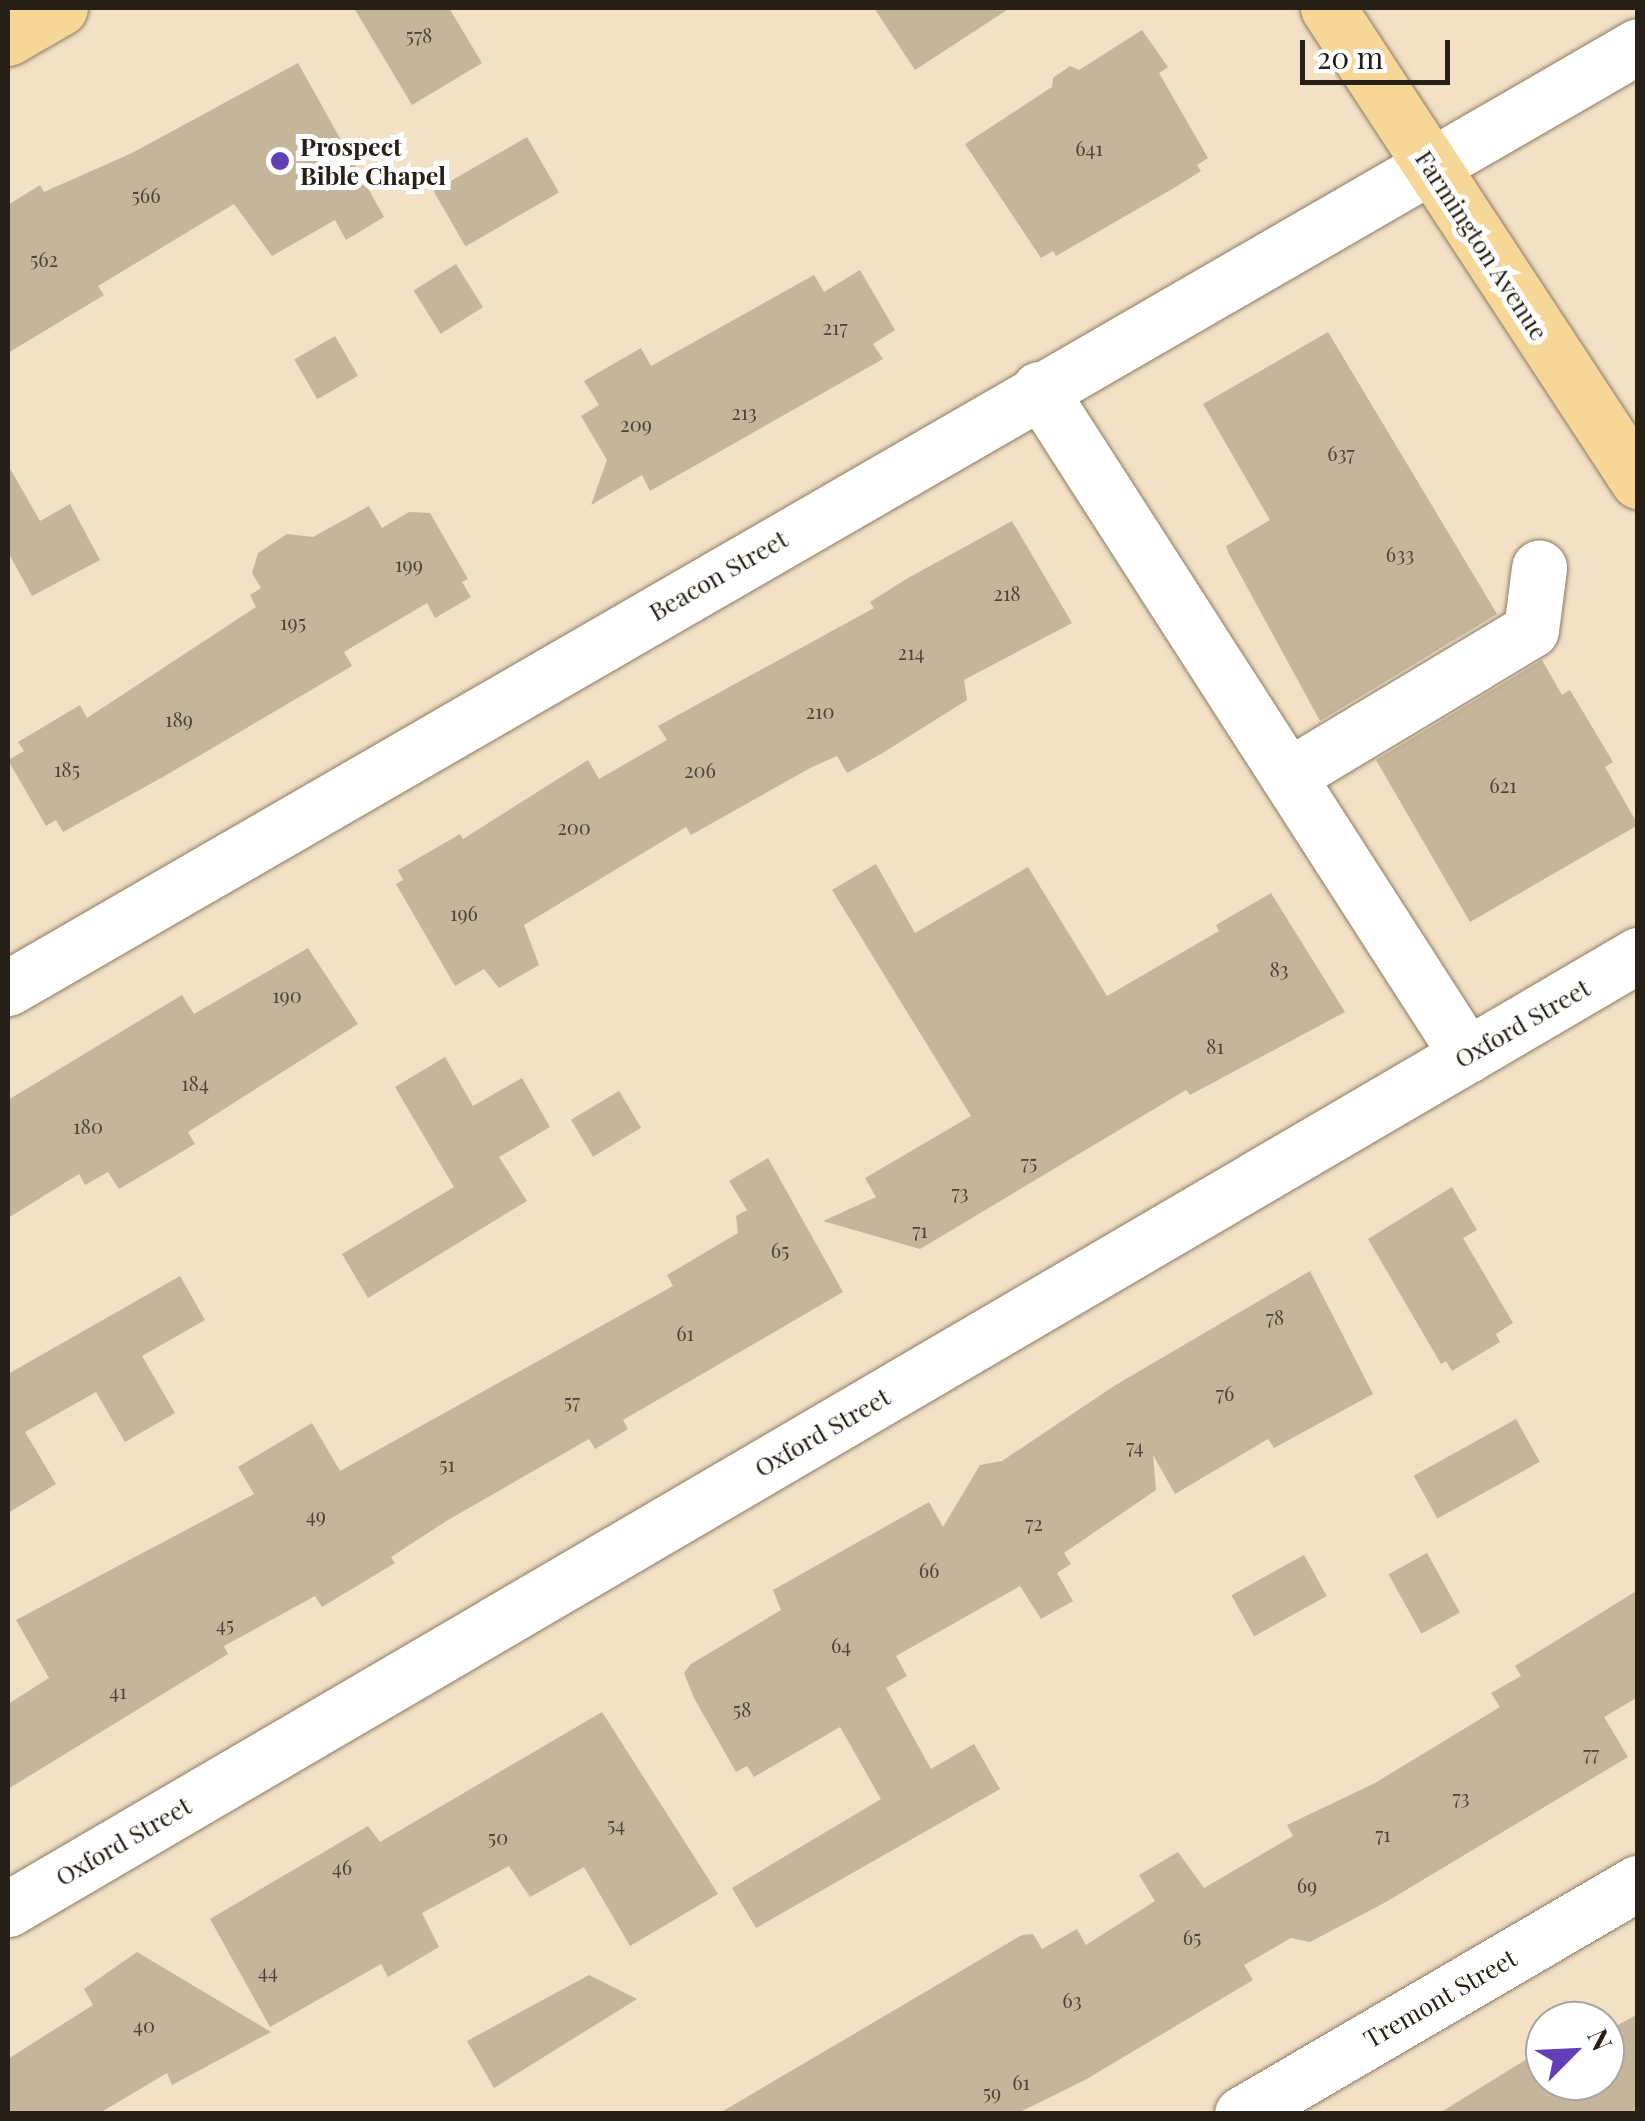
<!DOCTYPE html>
<html>
<head>
<meta charset="utf-8">
<style>
  body { margin:0 }
  #map { position:relative; width:1645px; height:2121px; overflow:hidden; background:#f2e1c5; font-family:"Playfair Display",serif }
  div>[style] { position:absolute }
  .building>* { inset:0; background:#c5b59a; transform-origin:0 0 }
  .roads { filter:drop-shadow(0 0 2px #8b7c63) drop-shadow(0 0 2px #8b7c63) }
  .minor>* { height:55px; margin:-27.5px; padding:0 27.5px; transform-origin:27.5px; border-radius:27.5px; background:#fff }
  .major>* { height:55px; margin:-27.5px; padding:0 27.5px; transform-origin:27.5px; border-radius:27.5px; background:#f7d797 }
  .dots>* { width:28px; height:28px; translate:-50% -50%; box-sizing:border-box; border:5px solid #fff; border-radius:50% }
  span { translate:-50% -50%; white-space:nowrap; text-align:center; line-height:1.15; -webkit-text-stroke:10px #fff; paint-order:stroke }
  .number-label { font-size:20px; color:#4e4537 }
  .number-label span { -webkit-text-stroke-width:0 }
  .poi-label { font-size:25px; color:#262016; font-weight:700 }
  .left { translate:0 -50%; text-align:left }
  .street-label { font-size:25px; color:#262016 }
  .frame { position:absolute; inset:0; border:10px solid #262016; pointer-events:none }
  .north { position:absolute; left:1525px; top:2001px; width:100px; height:100px; box-sizing:border-box; background:#fff; border:2px solid #a8a6a2; border-radius:50%; rotate:66deg; font-size:28px; font-weight:700; line-height:40px; text-align:center; color:#262016 }
  .north::after { content:''; display:block; margin:auto; width:35px; height:45px; background:#623fb7; clip-path:polygon(50% 0,100% 100%,50% 72%,0 100%) }
  .scale { position:absolute; left:1300px; top:40px; width:150px; height:45px; box-sizing:border-box; border:5px solid #262016; border-top:0; padding-left:12px; font-size:30px; line-height:35px; white-space:nowrap; color:#262016; -webkit-text-stroke:8px #fff; paint-order:stroke }
</style>
</head>
<body>
<div id="map">
  <div class="building">
    <div style="clip-path:polygon(354px 8px,449px 8px,482px 63px,412px 105px)"></div>
    <div style="clip-path:polygon(874px 8px,1010px 8px,915px 70px)"></div>
    <div style="clip-path:polygon(1142px 30px,1168px 67px,1159px 73px,1208px 158px,1197px 165px,1201px 171px,1174px 188px,1056px 256px,1053px 251px,1041px 258px,965px 144px,1052px 87px,1053px 78px,1070px 66px,1079px 70px)"></div>
    <div style="clip-path:polygon(298px 63px,384px 217px,346px 240px,335px 220px,272px 256px,234px 204px,98px 286px,104px 295px,8px 353px,8px 205px,40px 185px,44px 192px,132px 153px)"></div>
    <div style="left:527px;top:137px;width:64px;height:108px;rotate:60deg"></div>
    <div style="left:456px;top:264px;width:51px;height:50px;rotate:58deg"></div>
    <div style="clip-path:polygon(860px 270px,895px 330px,873px 344px,883px 359px,650px 491px,642px 475px,591px 505px,607px 460px,581px 416px,599px 405px,584px 381px,641px 348px,651px 366px,814px 275px,824px 292px)"></div>
    <div style="clip-path:polygon(1328px 332px,1497px 614px,1320px 721px,1229px 554px,1226px 546px,1270px 520px,1203px 404px)"></div>
    <div style="left:335px;top:336px;width:46px;height:47px;rotate:60deg"></div>
    <div style="clip-path:polygon(8px 465px,40px 521px,70px 504px,100px 560px,32px 596px,8px 552px)"></div>
    <div style="clip-path:polygon(369px 506px,382px 528px,409px 512px,430px 513px,468px 579px,462px 582px,471px 597px,435px 618px,427px 603px,344px 652px,352px 666px,163px 777px,63px 832px,56px 820px,46px 826px,8px 760px,24px 751px,18px 742px,80px 705px,87px 718px,256px 607px,250px 595px,261px 588px,252px 573px,258px 553px,287px 534px,313px 537px)"></div>
    <div style="clip-path:polygon(1012px 521px,1072px 623px,964px 680px,967px 700px,881px 754px,847px 773px,837px 756px,812px 767px,691px 835px,686px 827px,524px 925px,539px 965px,499px 988px,484px 969px,455px 986px,396px 884px,403px 880px,398px 870px,460px 834px,463px 839px,588px 760px,599px 779px,667px 740px,658px 726px,874px 608px,870px 602px,908px 578px)"></div>
    <div style="clip-path:polygon(1542px 660px,1562px 695px,1570px 690px,1613px 762px,1605px 767px,1638px 825px,1470px 922px,1376px 760px)"></div>
    <div style="clip-path:polygon(876px 864px,915px 933px,1028px 867px,1107px 996px,1219px 931px,1216px 925px,1271px 893px,1345px 1012px,1190px 1095px,1186px 1090px,920px 1249px,823px 1221px,876px 1197px,865px 1178px,971px 1116px,832px 890px)"></div>
    <div style="clip-path:polygon(308px 948px,358px 1024px,188px 1132px,195px 1144px,119px 1189px,108px 1172px,85px 1185px,79px 1174px,8px 1218px,8px 1100px,182px 995px,194px 1014px)"></div>
    <div style="clip-path:polygon(445px 1057px,473px 1106px,522px 1078px,550px 1127px,499px 1157px,527px 1201px,368px 1298px,342px 1254px,454px 1187px,395px 1087px)"></div>
    <div style="left:619px;top:1091px;width:43px;height:56px;rotate:59deg"></div>
    <div style="clip-path:polygon(768px 1158px,843px 1292px,623px 1420px,628px 1429px,595px 1449px,589px 1439px,448px 1520px,391px 1557px,395px 1563px,322px 1607px,315px 1596px,224px 1646px,228px 1654px,8px 1789px,8px 1704px,49px 1678px,16px 1620px,254px 1494px,238px 1467px,312px 1423px,340px 1471px,673px 1286px,667px 1275px,738px 1233px,736px 1216px,747px 1210px,729px 1181px)"></div>
    <div style="clip-path:polygon(1452px 1187px,1477px 1230px,1463px 1238px,1513px 1323px,1496px 1334px,1500px 1342px,1452px 1371px,1446px 1361px,1441px 1364px,1368px 1239px)"></div>
    <div style="clip-path:polygon(1310px 1271px,1373px 1394px,1274px 1448px,1268px 1439px,1175px 1494px,1153px 1455px,1156px 1490px,1064px 1553px,1071px 1564px,1057px 1573px,1073px 1601px,1041px 1619px,1020px 1586px,896px 1656px,907px 1676px,886px 1688px,931px 1769px,974px 1744px,1000px 1789px,756px 1928px,732px 1888px,881px 1799px,840px 1727px,754px 1777px,747px 1766px,736px 1772px,694px 1698px,684px 1673px,691px 1664px,781px 1610px,773px 1590px,929px 1502px,943px 1527px,980px 1465px,1002px 1461px,1114px 1386px)"></div>
    <div style="clip-path:polygon(180px 1276px,205px 1320px,142px 1356px,175px 1413px,125px 1442px,96px 1392px,25px 1432px,56px 1484px,8px 1513px,8px 1374px)"></div>
    <div style="left:1516px;top:1419px;width:49px;height:117px;rotate:61deg"></div>
    <div style="left:1427px;top:1553px;width:68px;height:44px;rotate:61deg"></div>
    <div style="left:1304px;top:1555px;width:47px;height:83px;rotate:61deg"></div>
    <div style="clip-path:polygon(1638px 1590px,1638px 1697px,1604px 1717px,1628px 1757px,1386px 1902px,1310px 1942px,1291px 1938px,1244px 1965px,1253px 1980px,1085px 2080px,1016px 2114px,718px 2114px,1022px 1935px,1033px 1934px,1042px 1949px,1077px 1929px,1086px 1945px,1155px 1901px,1139px 1875px,1178px 1852px,1204px 1888px,1293px 1836px,1287px 1825px,1375px 1783px,1500px 1707px,1491px 1693px,1521px 1676px,1515px 1666px)"></div>
    <div style="clip-path:polygon(602px 1712px,718px 1894px,630px 1946px,584px 1867px,530px 1897px,509px 1866px,422px 1913px,439px 1947px,388px 1977px,381px 1964px,270px 2027px,210px 1919px,368px 1826px,380px 1842px)"></div>
    <div style="clip-path:polygon(137px 1952px,271px 2032px,172px 2085px,167px 2073px,98px 2114px,8px 2114px,8px 2059px,93px 2005px,84px 1989px)"></div>
    <div style="clip-path:polygon(589px 1975px,637px 1999px,494px 2088px,467px 2041px)"></div>
    <div style="clip-path:polygon(1638px 2014px,1638px 2114px,1438px 2114px,1530px 2057px,1538px 2070px,1545px 2067px,1545px 2081px,1605px 2081px,1605px 2032px)"></div>
  </div>
  <div class="roads">
    <div class="minor">
      <div style="left:1039px;top:389px;width:792px;rotate:57.27deg"></div>
      <div style="left:1288px;top:776px;width:283px;rotate:-31deg"></div>
      <div style="left:1531px;top:630px;width:63px;rotate:-82.6deg"></div>
      <div style="left:8px;top:988px;width:1883px;rotate:-30.02deg"></div>
      <div style="left:8px;top:1909px;width:1889px;rotate:-30.34deg"></div>
      <div style="left:1242px;top:2114px;width:458px;rotate:-30.3deg"></div>
    </div>
    <div class="major">
      <div style="left:1328px;top:8px;width:566px;rotate:56.76deg"></div>
      <div style="left:8px;top:38px;width:60px;rotate:-30deg"></div>
    </div>
  </div>
  <div class="dots">
    <div style="left:280px;top:161px;background:#623fb7"></div>
  </div>
  <div class="number-label">
    <span style="left:419px;top:34px">578</span>
    <span style="left:1089px;top:147px">641</span>
    <span style="left:146px;top:194px">566</span>
    <span style="left:44px;top:258px">562</span>
    <span style="left:835px;top:326px">217</span>
    <span style="left:744px;top:411px">213</span>
    <span style="left:636px;top:423px">209</span>
    <span style="left:1341px;top:452px">637</span>
    <span style="left:1400px;top:553px">633</span>
    <span style="left:409px;top:563px">199</span>
    <span style="left:1007px;top:592px">218</span>
    <span style="left:293px;top:621px">195</span>
    <span style="left:911px;top:651px">214</span>
    <span style="left:820px;top:710px">210</span>
    <span style="left:179px;top:718px">189</span>
    <span style="left:67px;top:768px">185</span>
    <span style="left:700px;top:769px">206</span>
    <span style="left:1503px;top:784px">621</span>
    <span style="left:574px;top:826px">200</span>
    <span style="left:464px;top:912px">196</span>
    <span style="left:1279px;top:968px">83</span>
    <span style="left:287px;top:994px">190</span>
    <span style="left:1215px;top:1045px">81</span>
    <span style="left:195px;top:1082px">184</span>
    <span style="left:88px;top:1125px">180</span>
    <span style="left:1029px;top:1161px">75</span>
    <span style="left:960px;top:1191px">73</span>
    <span style="left:920px;top:1229px">71</span>
    <span style="left:780px;top:1249px">65</span>
    <span style="left:1275px;top:1316px">78</span>
    <span style="left:685px;top:1332px">61</span>
    <span style="left:1225px;top:1392px">76</span>
    <span style="left:572px;top:1400px">57</span>
    <span style="left:1135px;top:1445px">74</span>
    <span style="left:447px;top:1463px">51</span>
    <span style="left:316px;top:1514px">49</span>
    <span style="left:1034px;top:1522px">72</span>
    <span style="left:929px;top:1569px">66</span>
    <span style="left:225px;top:1623px">45</span>
    <span style="left:841px;top:1644px">64</span>
    <span style="left:118px;top:1690px">41</span>
    <span style="left:742px;top:1708px">58</span>
    <span style="left:1591px;top:1752px">77</span>
    <span style="left:1461px;top:1796px">73</span>
    <span style="left:616px;top:1823px">54</span>
    <span style="left:1383px;top:1833px">71</span>
    <span style="left:498px;top:1836px">50</span>
    <span style="left:342px;top:1866px">46</span>
    <span style="left:1307px;top:1884px">69</span>
    <span style="left:1192px;top:1936px">65</span>
    <span style="left:268px;top:1970px">44</span>
    <span style="left:1072px;top:1999px">63</span>
    <span style="left:144px;top:2024px">40</span>
    <span style="left:1021px;top:2081px">61</span>
    <span style="left:992px;top:2091px">59</span>
  </div>
  <div class="poi-label">
    <span class="left" style="left:300px;top:161px">Prospect<br>Bible Chapel</span>
  </div>
  <div class="street-label">
    <span style="left:1482px;top:245px;rotate:57deg">Farmington Avenue</span>
    <span style="left:718px;top:575px;rotate:-30deg">Beacon Street</span>
    <span style="left:1522px;top:1023px;rotate:-30deg">Oxford Street</span>
    <span style="left:822px;top:1432px;rotate:-30deg">Oxford Street</span>
    <span style="left:123px;top:1841px;rotate:-30deg">Oxford Street</span>
    <span style="left:1440px;top:1998px;rotate:-30deg">Tremont Street</span>
  </div>
  <div class="frame"></div>
  <div class="north">N</div>
  <div class="scale">20 m</div>
</div>
</body>
</html>
